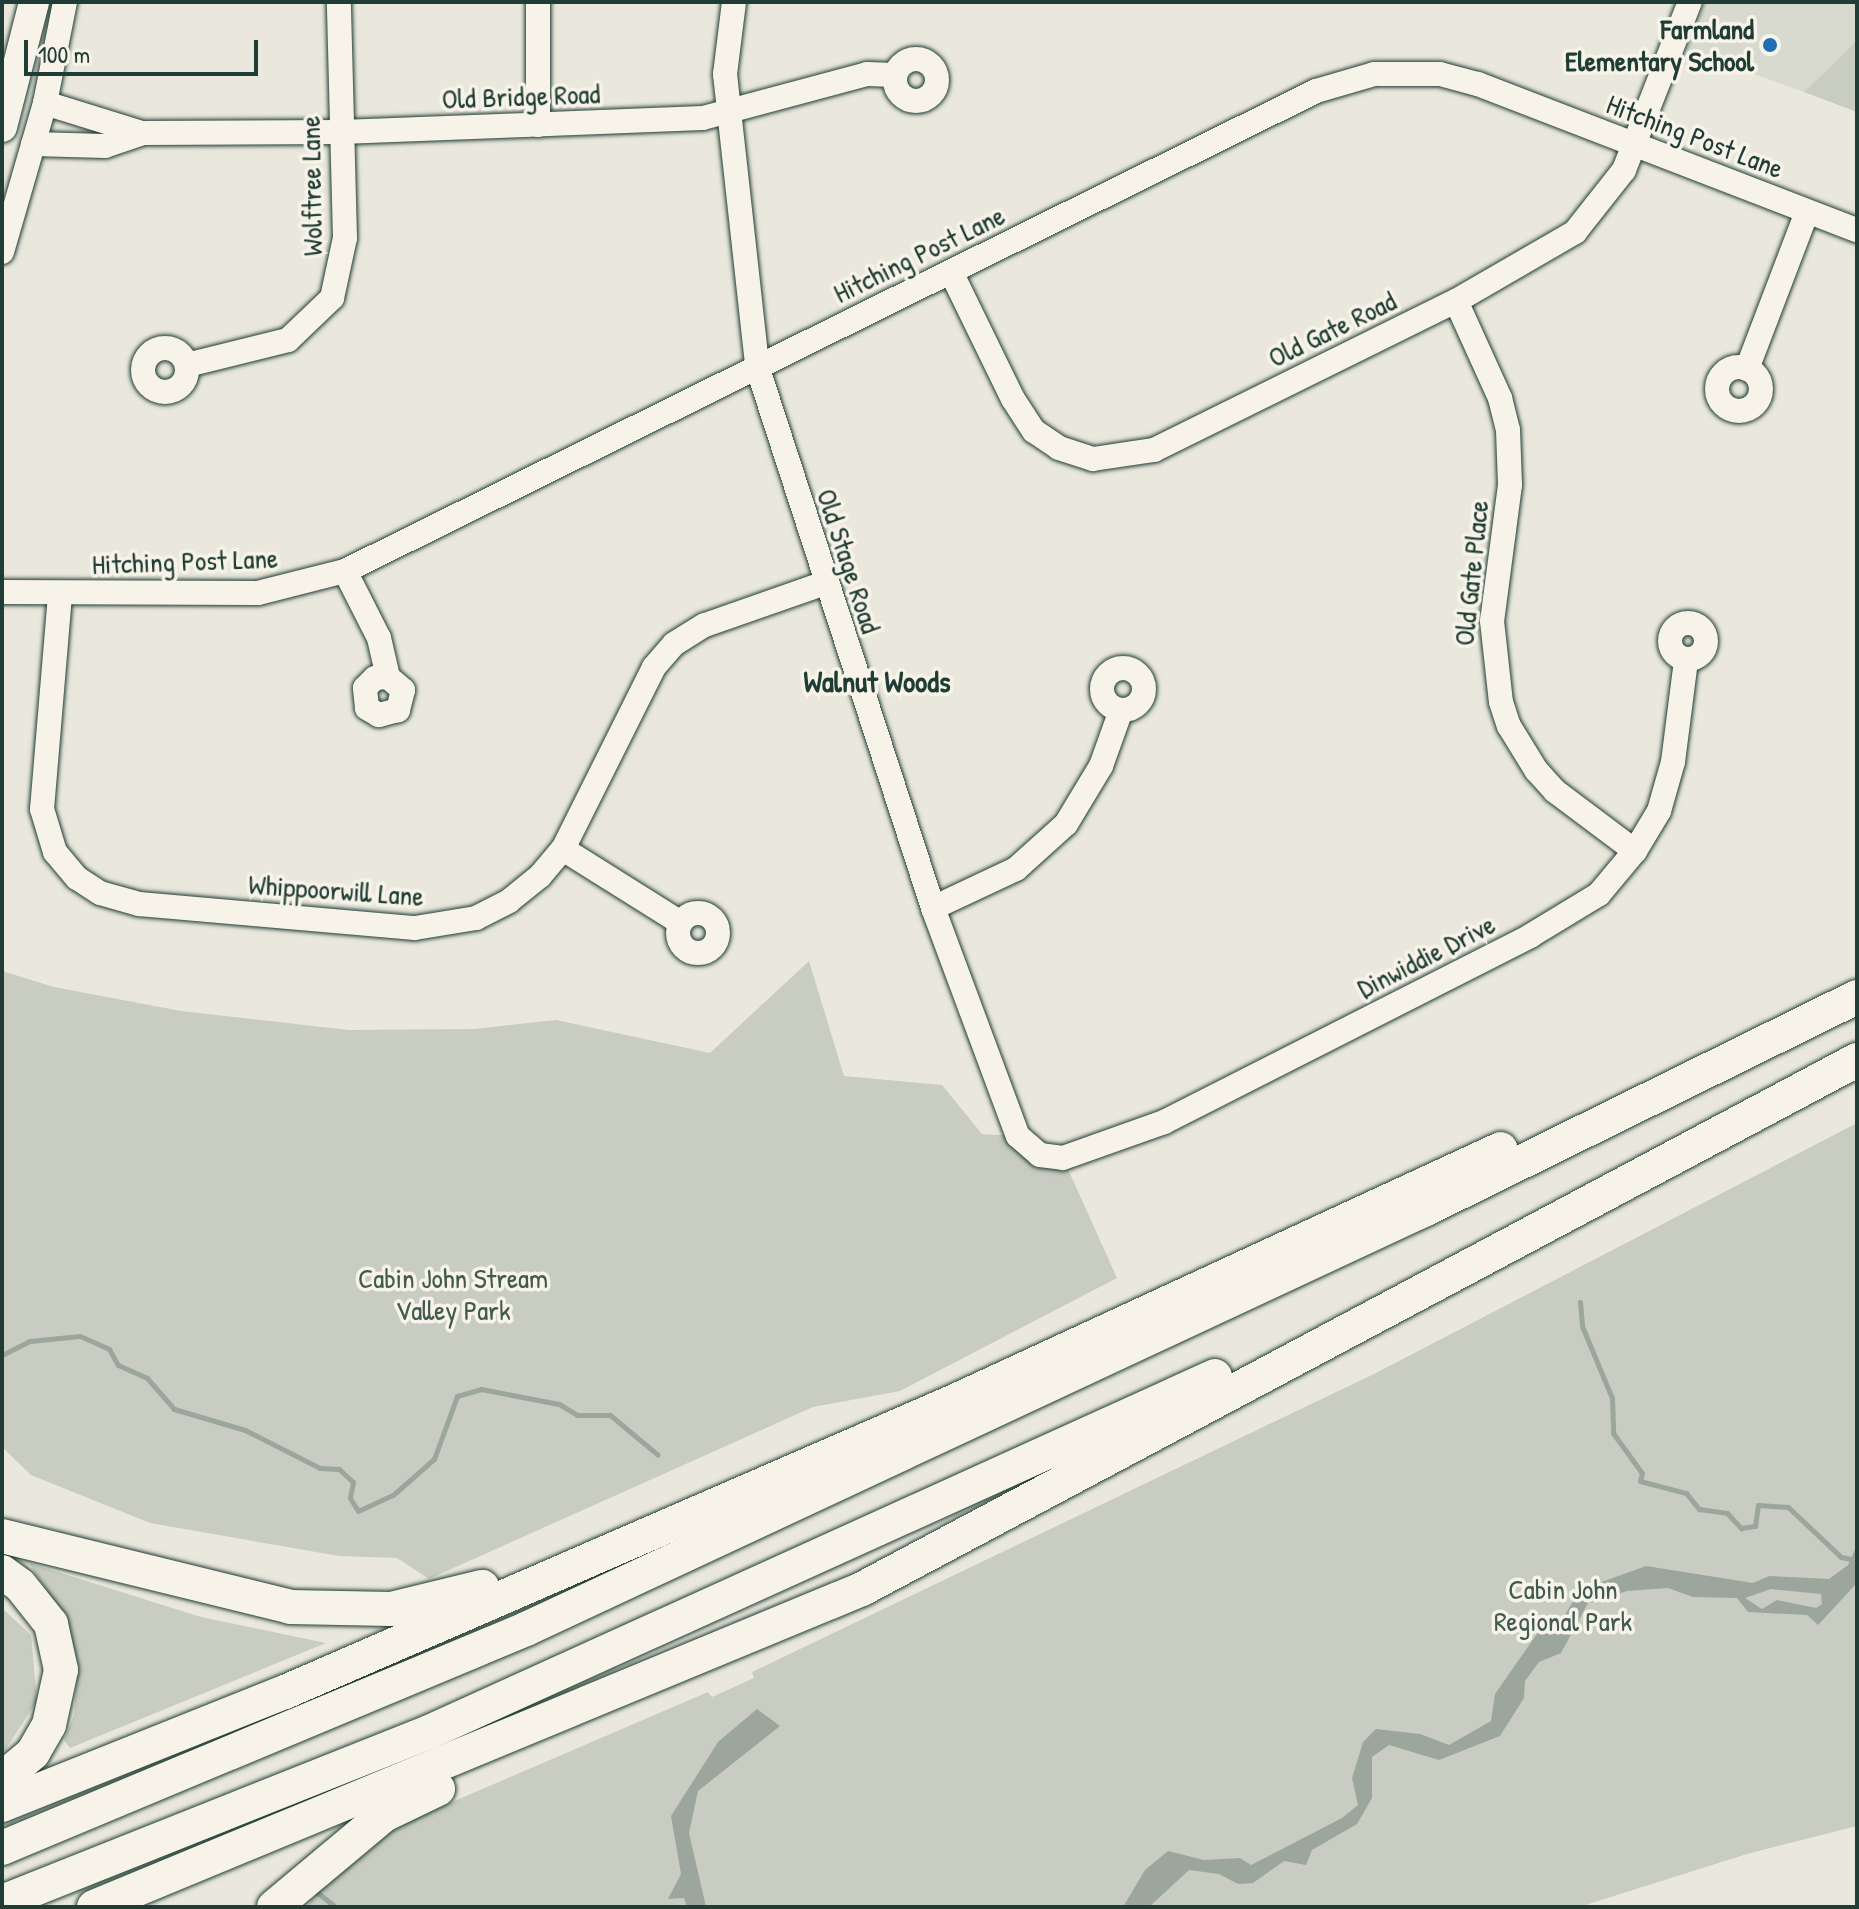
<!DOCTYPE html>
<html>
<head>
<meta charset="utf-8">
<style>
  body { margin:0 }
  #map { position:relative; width:1859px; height:1909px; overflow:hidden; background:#eae8dd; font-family:"Patrick Hand",sans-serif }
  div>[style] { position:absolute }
  .built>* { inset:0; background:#d9dacf }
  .green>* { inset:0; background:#c8ccc1 }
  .water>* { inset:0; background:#9ca69c }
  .stream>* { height:5px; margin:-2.5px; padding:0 2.5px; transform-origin:2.5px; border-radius:2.5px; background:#9ca69c }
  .roads { filter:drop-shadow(0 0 2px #1f3d34) drop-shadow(0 0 2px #1f3d34) }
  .minor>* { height:24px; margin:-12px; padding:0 12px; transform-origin:12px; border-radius:12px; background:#f7f3e8 }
  .minor>.ring { margin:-12px; padding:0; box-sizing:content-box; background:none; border:24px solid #f7f3e8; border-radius:50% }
  .major>* { height:30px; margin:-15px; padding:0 15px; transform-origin:15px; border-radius:15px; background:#f7f3e8 }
  .highway>* { height:34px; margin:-17px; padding:0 17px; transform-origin:17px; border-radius:17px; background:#f7f3e8 }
  .dots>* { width:22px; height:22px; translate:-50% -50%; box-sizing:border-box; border:4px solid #f7f3e8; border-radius:50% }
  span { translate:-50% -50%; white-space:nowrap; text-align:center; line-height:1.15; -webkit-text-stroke:7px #f7f3e8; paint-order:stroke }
  .poi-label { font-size:28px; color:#1f3d34; font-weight:700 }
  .right { translate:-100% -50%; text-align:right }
  .street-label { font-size:28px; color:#1f3d34 }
  .park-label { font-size:28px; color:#415a50 }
  .neighbourhood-label { font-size:30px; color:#1f3d34; font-weight:700 }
  .frame { position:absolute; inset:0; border:4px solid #1f3d34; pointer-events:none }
  .scale { position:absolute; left:24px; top:40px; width:234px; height:36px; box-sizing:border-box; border:4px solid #1f3d34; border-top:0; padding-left:10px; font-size:24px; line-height:28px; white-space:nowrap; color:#1f3d34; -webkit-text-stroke:6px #f7f3e8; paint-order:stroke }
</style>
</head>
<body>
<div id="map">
  <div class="built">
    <div style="clip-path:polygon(1705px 2px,1857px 2px,1857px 40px,1804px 92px,1687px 50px)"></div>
  </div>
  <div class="green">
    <div style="clip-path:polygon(1857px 40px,1857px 112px,1804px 92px)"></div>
    <div style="clip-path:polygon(809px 961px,844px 1076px,942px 1085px,982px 1134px,1018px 1136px,1063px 1158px,1117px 1278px,900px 1391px,813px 1407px,429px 1579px,397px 1558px,339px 1556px,150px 1523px,31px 1475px,2px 1447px,2px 971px,54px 987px,181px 1011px,349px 1030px,474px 1029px,556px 1020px,710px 1053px)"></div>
    <div style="clip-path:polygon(1857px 1123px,1857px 1826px,1747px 1854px,1579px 1907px,306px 1907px,335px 1871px,354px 1863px,373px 1836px,708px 1692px,712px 1697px,754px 1678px,752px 1672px,1374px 1374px)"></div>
    <div style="clip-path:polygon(29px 1563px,201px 1617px,326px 1643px,70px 1748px,64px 1740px,74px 1715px,78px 1663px,66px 1620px)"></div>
    <div style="clip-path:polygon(2px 1608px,31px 1635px,37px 1701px,2px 1755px)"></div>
  </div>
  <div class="water">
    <div style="clip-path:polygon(evenodd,1857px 1545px,1857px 1583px,1818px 1625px,1807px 1615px,1748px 1612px,1737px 1598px,1693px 1597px,1668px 1588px,1627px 1591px,1588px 1603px,1561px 1653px,1539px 1662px,1525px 1681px,1524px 1698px,1500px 1736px,1439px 1760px,1389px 1745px,1372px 1757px,1372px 1798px,1357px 1824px,1312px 1850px,1306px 1865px,1284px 1861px,1253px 1883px,1238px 1884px,1219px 1874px,1189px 1870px,1149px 1907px,1123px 1907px,1145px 1870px,1168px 1851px,1204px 1860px,1240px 1858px,1251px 1865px,1342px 1818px,1358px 1805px,1352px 1778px,1363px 1742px,1376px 1729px,1420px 1734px,1449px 1745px,1491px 1721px,1495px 1694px,1539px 1631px,1564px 1616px,1580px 1590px,1646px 1566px,1753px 1583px,1769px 1576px,1829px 1579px,1848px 1565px,1857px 1545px,1771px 1589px,1821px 1594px,1822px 1604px,1816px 1608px,1777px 1600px,1762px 1609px,1745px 1598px,1771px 1589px)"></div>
    <div style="clip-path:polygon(757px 1709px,780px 1726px,698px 1791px,689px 1833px,706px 1907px,687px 1907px,684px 1898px,668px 1899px,681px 1874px,671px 1816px,718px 1742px)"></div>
  </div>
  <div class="stream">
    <div style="left:1580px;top:1302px;width:24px;rotate:85deg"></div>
    <div style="left:1582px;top:1326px;width:78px;rotate:67.4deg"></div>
    <div style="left:1612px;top:1398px;width:35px;rotate:88deg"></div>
    <div style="left:1613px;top:1433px;width:49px;rotate:54.1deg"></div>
    <div style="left:1642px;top:1473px;width:8px;rotate:104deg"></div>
    <div style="left:1640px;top:1481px;width:48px;rotate:14.6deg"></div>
    <div style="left:1686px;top:1493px;width:21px;rotate:51deg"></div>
    <div style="left:1699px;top:1509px;width:28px;rotate:8deg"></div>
    <div style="left:1727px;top:1513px;width:21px;rotate:47deg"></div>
    <div style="left:1741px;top:1528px;width:14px;rotate:-8deg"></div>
    <div style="left:1755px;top:1526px;width:21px;rotate:-82deg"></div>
    <div style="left:1758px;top:1505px;width:30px;rotate:4deg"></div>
    <div style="left:1788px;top:1507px;width:73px;rotate:43.3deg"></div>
    <div style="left:1841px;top:1557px;width:16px;rotate:11deg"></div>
    <div style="left:2px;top:1355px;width:31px;rotate:-27deg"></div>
    <div style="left:30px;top:1341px;width:50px;rotate:-5.7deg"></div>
    <div style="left:80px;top:1336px;width:32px;rotate:24deg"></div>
    <div style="left:109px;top:1349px;width:18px;rotate:61deg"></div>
    <div style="left:118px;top:1365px;width:32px;rotate:24deg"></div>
    <div style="left:147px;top:1378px;width:41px;rotate:48.9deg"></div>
    <div style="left:174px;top:1409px;width:74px;rotate:16.5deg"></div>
    <div style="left:245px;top:1430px;width:84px;rotate:26.9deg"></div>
    <div style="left:320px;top:1468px;width:19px;rotate:3deg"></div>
    <div style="left:339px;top:1469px;width:19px;rotate:43deg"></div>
    <div style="left:353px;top:1482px;width:16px;rotate:101deg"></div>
    <div style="left:350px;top:1498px;width:15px;rotate:58deg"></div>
    <div style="left:358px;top:1511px;width:38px;rotate:-25deg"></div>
    <div style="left:393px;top:1495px;width:55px;rotate:-41.3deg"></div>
    <div style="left:434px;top:1459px;width:67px;rotate:-69.9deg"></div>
    <div style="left:457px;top:1396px;width:25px;rotate:-16deg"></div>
    <div style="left:481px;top:1389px;width:79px;rotate:10.9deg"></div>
    <div style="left:559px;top:1404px;width:21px;rotate:31deg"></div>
    <div style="left:577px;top:1415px;width:33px"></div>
    <div style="left:610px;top:1415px;width:62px;rotate:39.8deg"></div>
    <div style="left:314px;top:1890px;width:28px;rotate:38deg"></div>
    <div style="left:629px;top:1907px;width:59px"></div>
  </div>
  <div class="roads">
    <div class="minor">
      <div style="left:734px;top:2px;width:73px;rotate:97.1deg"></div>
      <div style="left:725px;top:74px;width:294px;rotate:83.7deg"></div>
      <div style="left:757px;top:366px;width:570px;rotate:72.01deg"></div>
      <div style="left:933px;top:908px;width:243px;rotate:69.6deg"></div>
      <div style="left:1018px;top:1136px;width:29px;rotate:41deg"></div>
      <div style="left:1040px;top:1155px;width:23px;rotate:7deg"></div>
      <div style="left:1063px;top:1158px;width:107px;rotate:-19.6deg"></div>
      <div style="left:1164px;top:1122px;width:411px;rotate:-26.9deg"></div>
      <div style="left:1530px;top:936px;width:81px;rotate:-31.3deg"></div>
      <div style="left:1599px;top:894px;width:56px;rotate:-50.1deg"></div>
      <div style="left:1635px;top:851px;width:47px;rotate:-59deg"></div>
      <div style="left:1659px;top:811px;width:51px;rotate:-74.1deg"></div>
      <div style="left:1673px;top:762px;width:103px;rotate:-82.7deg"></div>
      <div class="ring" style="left:895px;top:59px;width:18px;height:18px"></div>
      <div style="left:45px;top:103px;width:102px;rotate:17.2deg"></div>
      <div style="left:142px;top:133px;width:199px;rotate:-0.3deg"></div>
      <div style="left:341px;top:132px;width:362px;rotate:-2.2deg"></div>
      <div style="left:703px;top:118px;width:170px;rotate:-15deg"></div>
      <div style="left:867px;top:74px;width:28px;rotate:2deg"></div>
      <div style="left:538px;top:125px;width:123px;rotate:-90deg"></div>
      <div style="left:33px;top:144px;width:72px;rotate:1.6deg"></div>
      <div style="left:105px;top:146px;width:39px;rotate:-19deg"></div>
      <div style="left:2px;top:252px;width:155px;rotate:-73.9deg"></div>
      <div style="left:45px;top:103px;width:103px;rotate:-78.8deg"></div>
      <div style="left:951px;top:272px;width:141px;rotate:64deg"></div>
      <div style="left:1013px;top:399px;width:38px;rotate:57deg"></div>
      <div style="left:1034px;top:431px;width:30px;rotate:34deg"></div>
      <div style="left:1059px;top:448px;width:36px;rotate:18deg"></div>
      <div style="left:1093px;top:459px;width:62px;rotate:-8.4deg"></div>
      <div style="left:1154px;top:450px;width:337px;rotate:-26.3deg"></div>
      <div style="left:1456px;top:301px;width:138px;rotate:-30.1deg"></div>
      <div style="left:1575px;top:232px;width:79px;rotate:-51.7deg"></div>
      <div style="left:1624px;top:170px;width:180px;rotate:-68.6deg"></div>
      <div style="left:1456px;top:301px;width:107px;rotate:65.6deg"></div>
      <div style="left:1500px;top:398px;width:33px;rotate:76deg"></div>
      <div style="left:1508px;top:430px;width:55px;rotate:87.9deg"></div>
      <div style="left:1510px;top:485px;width:137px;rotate:97.5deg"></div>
      <div style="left:1492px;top:621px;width:81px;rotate:83.7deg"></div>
      <div style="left:1501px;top:702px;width:25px;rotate:72deg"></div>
      <div style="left:1509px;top:726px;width:52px;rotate:58.5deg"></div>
      <div style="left:1536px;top:770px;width:28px;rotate:48deg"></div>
      <div style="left:1555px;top:791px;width:100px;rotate:36.9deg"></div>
      <div class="ring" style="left:143px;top:348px;width:20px;height:20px"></div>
      <div style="left:187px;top:365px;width:104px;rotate:-13.9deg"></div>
      <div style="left:288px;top:340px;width:61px;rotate:-43.7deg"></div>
      <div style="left:332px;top:298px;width:61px;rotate:-77.8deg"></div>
      <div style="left:345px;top:238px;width:236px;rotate:-91.5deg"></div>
      <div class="ring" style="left:1717px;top:367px;width:20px;height:20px"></div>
      <div style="left:1747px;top:369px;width:168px;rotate:-69.1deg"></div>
      <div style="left:345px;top:571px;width:75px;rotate:63.1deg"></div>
      <div style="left:379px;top:638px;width:40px;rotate:77deg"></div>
      <div style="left:388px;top:677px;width:20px;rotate:41deg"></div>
      <div style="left:403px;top:690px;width:21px;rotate:104deg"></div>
      <div style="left:398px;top:710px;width:20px;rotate:165deg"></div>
      <div style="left:379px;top:715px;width:14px;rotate:-150deg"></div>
      <div style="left:367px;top:708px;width:20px;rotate:-96deg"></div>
      <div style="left:365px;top:688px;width:14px;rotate:-45deg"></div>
      <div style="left:375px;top:678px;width:13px;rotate:-4deg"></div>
      <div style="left:2px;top:592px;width:256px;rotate:0.2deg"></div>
      <div style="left:258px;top:593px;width:90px;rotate:-14.2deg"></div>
      <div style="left:345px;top:571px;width:1083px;rotate:-26.3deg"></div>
      <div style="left:1316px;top:91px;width:60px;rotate:-16.3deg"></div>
      <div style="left:1374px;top:74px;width:66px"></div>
      <div style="left:1440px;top:74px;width:39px;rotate:15deg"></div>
      <div style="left:1478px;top:84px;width:406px;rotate:21.1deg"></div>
      <div style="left:60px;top:595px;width:215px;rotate:94.8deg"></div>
      <div style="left:42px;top:809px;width:45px;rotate:73.2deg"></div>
      <div style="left:55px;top:852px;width:34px;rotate:50deg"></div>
      <div style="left:77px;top:878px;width:27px;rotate:33deg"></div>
      <div style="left:100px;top:893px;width:41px;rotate:15.8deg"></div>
      <div style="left:139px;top:904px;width:277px;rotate:5deg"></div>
      <div style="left:415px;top:928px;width:62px;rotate:-9.3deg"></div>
      <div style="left:476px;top:918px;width:37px;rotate:-27deg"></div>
      <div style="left:509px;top:901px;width:40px;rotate:-39deg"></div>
      <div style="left:540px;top:876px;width:35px;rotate:-50deg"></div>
      <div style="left:563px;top:849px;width:203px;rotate:-63.4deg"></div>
      <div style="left:654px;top:667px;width:30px;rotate:-49deg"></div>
      <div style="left:674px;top:644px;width:36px;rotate:-32deg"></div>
      <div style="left:705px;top:625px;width:127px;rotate:-19.3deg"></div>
      <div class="ring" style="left:1670px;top:623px;width:12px;height:12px"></div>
      <div class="ring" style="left:1102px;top:668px;width:18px;height:18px"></div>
      <div style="left:563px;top:849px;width:139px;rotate:32.1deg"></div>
      <div style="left:933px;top:908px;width:92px;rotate:-25.2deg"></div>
      <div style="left:1016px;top:869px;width:67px;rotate:-42deg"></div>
      <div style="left:1066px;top:824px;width:68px;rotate:-58.9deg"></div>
      <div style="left:1101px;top:766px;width:59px;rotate:-70.3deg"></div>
      <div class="ring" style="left:678px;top:913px;width:16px;height:16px"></div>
    </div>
    <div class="major">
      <div style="left:2px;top:127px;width:129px;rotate:-75.6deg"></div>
    </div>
    <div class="highway">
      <div style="left:2px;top:1536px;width:297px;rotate:13.8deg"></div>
      <div style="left:290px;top:1607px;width:101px;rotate:1.1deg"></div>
      <div style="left:391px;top:1609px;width:94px;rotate:-13.6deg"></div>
      <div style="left:2px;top:1572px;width:22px;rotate:36deg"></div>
      <div style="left:20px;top:1585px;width:50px;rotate:51.5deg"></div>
      <div style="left:51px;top:1624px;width:47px;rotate:77.7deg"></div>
      <div style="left:61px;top:1670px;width:56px;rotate:102.3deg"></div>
      <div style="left:49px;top:1725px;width:32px;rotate:120deg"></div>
      <div style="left:33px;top:1753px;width:40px;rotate:140deg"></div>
      <div style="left:2px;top:1805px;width:305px;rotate:-21.8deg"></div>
      <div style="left:285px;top:1692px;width:730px;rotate:-23.48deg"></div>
      <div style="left:955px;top:1401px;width:601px;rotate:-24.78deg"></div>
      <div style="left:2px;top:1848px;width:568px;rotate:-22.68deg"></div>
      <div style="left:526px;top:1629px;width:993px;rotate:-25.02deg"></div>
      <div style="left:1426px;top:1209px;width:480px;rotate:-26.2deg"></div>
      <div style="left:2px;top:1902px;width:457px;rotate:-21.7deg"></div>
      <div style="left:427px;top:1733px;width:865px;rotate:-24.37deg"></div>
      <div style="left:94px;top:1907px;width:831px;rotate:-22.49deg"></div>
      <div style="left:862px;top:1589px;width:1127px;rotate:-28deg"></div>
      <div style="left:274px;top:1907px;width:143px;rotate:-39.9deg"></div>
      <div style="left:384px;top:1815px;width:60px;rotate:-25.7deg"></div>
    </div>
  </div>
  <div class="dots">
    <div style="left:1770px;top:45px;background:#1f6fb2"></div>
  </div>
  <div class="poi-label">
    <span class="right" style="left:1754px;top:45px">Farmland<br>Elementary School</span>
  </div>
  <div class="street-label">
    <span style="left:521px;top:96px;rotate:-2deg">Old Bridge Road</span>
    <span style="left:1695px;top:136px;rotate:21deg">Hitching Post Lane</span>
    <span style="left:311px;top:186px;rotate:-91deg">Wolftree Lane</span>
    <span style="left:919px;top:254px;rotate:-26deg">Hitching Post Lane</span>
    <span style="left:1332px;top:329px;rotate:-26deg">Old Gate Road</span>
    <span style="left:185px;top:561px;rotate:-2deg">Hitching Post Lane</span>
    <span style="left:849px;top:561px;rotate:72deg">Old Stage Road</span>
    <span style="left:1471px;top:573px;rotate:-84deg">Old Gate Place</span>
    <span style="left:336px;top:890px;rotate:4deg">Whippoorwill Lane</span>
    <span style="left:1426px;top:956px;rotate:-27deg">Dinwiddie Drive</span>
  </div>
  <div class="park-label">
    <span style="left:453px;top:1294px">Cabin John Stream<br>Valley Park</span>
    <span style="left:1563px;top:1605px">Cabin John<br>Regional Park</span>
  </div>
  <div class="neighbourhood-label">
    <span style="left:877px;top:681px">Walnut Woods</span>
  </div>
  <div class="frame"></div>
  <div class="scale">100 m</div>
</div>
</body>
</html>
